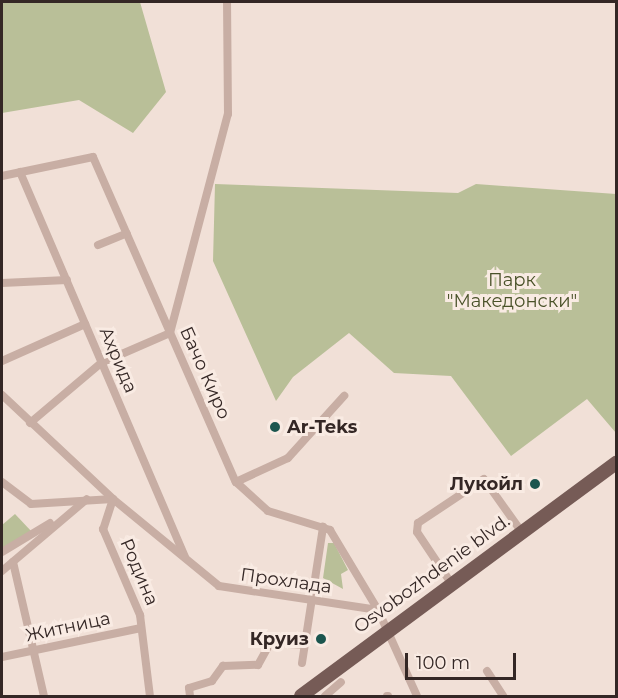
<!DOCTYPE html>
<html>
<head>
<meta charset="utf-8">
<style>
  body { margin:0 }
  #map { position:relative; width:618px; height:698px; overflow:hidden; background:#f1e0d7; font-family:Montserrat,sans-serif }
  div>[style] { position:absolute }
  .green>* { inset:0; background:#b9bf98 }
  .minor>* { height:8px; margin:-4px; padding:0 4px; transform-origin:4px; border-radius:4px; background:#c8aea4 }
  .primary>* { height:14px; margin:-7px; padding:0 7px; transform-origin:7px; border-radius:7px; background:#765b56 }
  .dots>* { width:16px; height:16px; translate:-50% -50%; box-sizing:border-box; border:3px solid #f9ebe3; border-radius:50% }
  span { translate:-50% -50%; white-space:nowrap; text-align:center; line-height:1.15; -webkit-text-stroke:6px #f9ebe3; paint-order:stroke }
  .park-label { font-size:18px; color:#4a5229 }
  .street-label { font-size:18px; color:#342725 }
  .poi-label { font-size:18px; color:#342725; font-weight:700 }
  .left { translate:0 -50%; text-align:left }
  .right { translate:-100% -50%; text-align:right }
  .frame { position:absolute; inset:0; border:3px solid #342725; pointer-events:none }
  .scale { position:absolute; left:405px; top:653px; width:111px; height:27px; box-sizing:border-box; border:3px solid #342725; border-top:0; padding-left:8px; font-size:18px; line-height:21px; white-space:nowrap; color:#342725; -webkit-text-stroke:4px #f9ebe3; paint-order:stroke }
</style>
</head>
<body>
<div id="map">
  <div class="green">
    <div style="clip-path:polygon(2px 2px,140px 2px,166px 92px,133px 133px,79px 100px,2px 113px)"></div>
    <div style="clip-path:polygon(215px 184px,458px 193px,476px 184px,616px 194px,616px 433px,587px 399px,511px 456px,451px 376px,394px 373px,349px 333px,293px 377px,276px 401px,213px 261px)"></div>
    <div style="clip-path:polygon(15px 514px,32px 532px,2px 550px,2px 525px)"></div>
    <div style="clip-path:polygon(328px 543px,334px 543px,348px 570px,341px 574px,343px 589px,323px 578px)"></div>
  </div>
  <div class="minor">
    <div style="left:20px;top:172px;width:419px;rotate:66.8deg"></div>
    <div style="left:2px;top:176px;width:93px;rotate:-11.8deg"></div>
    <div style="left:93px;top:157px;width:355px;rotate:66.3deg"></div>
    <div style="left:236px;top:482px;width:43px;rotate:42.2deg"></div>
    <div style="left:268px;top:511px;width:65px;rotate:17deg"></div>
    <div style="left:330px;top:530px;width:93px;rotate:59deg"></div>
    <div style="left:378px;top:610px;width:94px;rotate:65.6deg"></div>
    <div style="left:98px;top:245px;width:31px;rotate:-22deg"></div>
    <div style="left:2px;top:283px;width:65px;rotate:-2.6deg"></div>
    <div style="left:2px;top:361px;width:91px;rotate:-24deg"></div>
    <div style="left:2px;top:395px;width:152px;rotate:43.1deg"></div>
    <div style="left:113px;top:499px;width:137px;rotate:39.4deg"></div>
    <div style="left:219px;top:586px;width:161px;rotate:8.6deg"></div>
    <div style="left:30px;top:423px;width:93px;rotate:-40.2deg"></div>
    <div style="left:101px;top:363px;width:75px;rotate:-23.5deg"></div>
    <div style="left:170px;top:333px;width:227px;rotate:-75.2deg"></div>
    <div style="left:228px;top:114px;width:112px;rotate:-90.5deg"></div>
    <div style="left:2px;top:482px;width:36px;rotate:37deg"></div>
    <div style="left:31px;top:504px;width:82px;rotate:-3.5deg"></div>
    <div style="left:236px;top:482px;width:57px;rotate:-24.8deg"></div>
    <div style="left:288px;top:458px;width:84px;rotate:-47.9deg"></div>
    <div style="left:113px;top:499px;width:32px;rotate:108deg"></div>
    <div style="left:103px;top:529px;width:94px;rotate:66.7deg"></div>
    <div style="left:140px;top:615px;width:82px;rotate:83deg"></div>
    <div style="left:2px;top:552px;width:56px;rotate:-31.1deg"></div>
    <div style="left:13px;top:562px;width:138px;rotate:77deg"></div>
    <div style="left:2px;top:571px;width:111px;rotate:-40.3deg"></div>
    <div style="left:451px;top:583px;width:61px;rotate:-123.7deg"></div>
    <div style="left:417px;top:532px;width:9px;rotate:-84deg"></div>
    <div style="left:418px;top:523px;width:79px;rotate:-33.7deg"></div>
    <div style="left:484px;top:479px;width:64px;rotate:54.6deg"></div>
    <div style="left:2px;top:657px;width:142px;rotate:-11.8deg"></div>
    <div style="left:302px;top:663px;width:138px;rotate:-81.2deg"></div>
    <div style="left:487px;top:671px;width:30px;rotate:57deg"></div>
    <div style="left:190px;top:696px;width:8px;rotate:-97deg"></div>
    <div style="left:189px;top:688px;width:24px;rotate:-17deg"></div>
    <div style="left:212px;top:681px;width:19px;rotate:-54deg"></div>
    <div style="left:223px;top:666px;width:35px;rotate:-2deg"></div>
    <div style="left:258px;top:665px;width:25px;rotate:-61deg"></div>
    <div style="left:270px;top:643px;width:34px;rotate:3deg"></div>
    <div style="left:325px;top:696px;width:21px;rotate:-41deg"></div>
    <div style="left:387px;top:696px;width:1px"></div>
  </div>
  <div class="primary">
    <div style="left:301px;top:696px;width:392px;rotate:-36.5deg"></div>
  </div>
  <div class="dots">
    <div style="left:275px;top:427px;background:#1b554e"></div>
    <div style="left:535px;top:484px;background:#1b554e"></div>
    <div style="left:321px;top:639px;background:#1b554e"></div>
  </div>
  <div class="park-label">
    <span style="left:512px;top:291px">Парк<br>"Македонски"</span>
  </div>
  <div class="street-label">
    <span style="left:118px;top:360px;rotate:67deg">Ахрида</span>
    <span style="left:205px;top:373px;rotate:66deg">Бачо Киро</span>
    <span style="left:139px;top:572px;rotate:67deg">Родина</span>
    <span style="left:432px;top:574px;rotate:-36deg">Osvobozhdenie blvd.</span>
    <span style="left:286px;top:581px;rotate:8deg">Прохлада</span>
    <span style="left:68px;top:627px;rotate:-12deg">Житница</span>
  </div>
  <div class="poi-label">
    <span class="left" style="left:287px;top:427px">Ar-Teks</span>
    <span class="right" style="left:523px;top:484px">Лукойл</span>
    <span class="right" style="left:309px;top:639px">Круиз</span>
  </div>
  <div class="frame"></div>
  <div class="scale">100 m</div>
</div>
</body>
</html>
